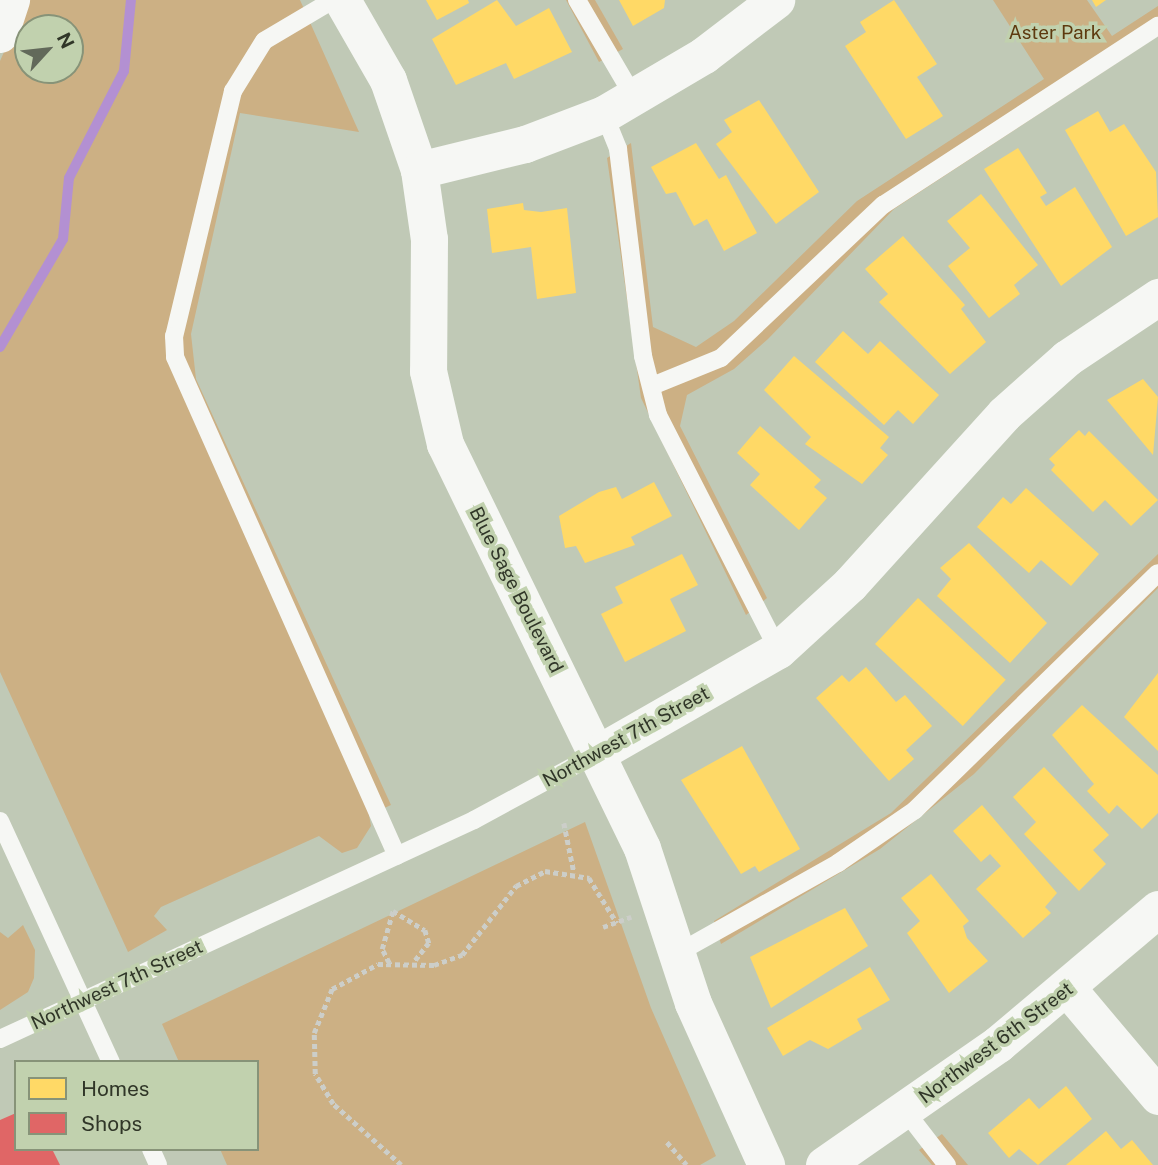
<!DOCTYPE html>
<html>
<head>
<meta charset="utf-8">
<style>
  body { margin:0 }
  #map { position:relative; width:1158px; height:1165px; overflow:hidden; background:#c0c9b6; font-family:"Public Sans",sans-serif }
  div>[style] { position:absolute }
  .green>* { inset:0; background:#ccb084 }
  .homes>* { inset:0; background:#ffd966; transform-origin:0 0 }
  .shops>* { inset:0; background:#e06666 }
  .stream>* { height:10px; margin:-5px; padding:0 5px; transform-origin:5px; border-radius:5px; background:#b390d2 }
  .path>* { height:4.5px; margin-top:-2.25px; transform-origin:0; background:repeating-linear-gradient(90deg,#cccec9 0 5px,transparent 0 8.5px) }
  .service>* { height:18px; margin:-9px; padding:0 9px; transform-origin:9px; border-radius:9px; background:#f6f7f4 }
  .minor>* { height:37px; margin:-18.5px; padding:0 18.5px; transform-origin:18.5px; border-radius:18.5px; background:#f6f7f4 }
  .tertiary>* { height:38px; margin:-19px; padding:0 19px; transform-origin:19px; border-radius:19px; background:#f6f7f4 }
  span { translate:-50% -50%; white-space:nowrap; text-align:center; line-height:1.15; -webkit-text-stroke:7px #c1d1ae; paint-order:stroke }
  .park-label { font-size:19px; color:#5d3a0f }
  .street-label { font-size:19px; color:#303628 }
  .legend { position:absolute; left:14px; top:1060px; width:245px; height:91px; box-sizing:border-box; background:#c1d1ae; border:2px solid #879378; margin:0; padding:9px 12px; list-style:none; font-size:21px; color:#303628 }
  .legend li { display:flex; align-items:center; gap:14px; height:35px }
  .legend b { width:35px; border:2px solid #879378 }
  .north { position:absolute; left:14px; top:14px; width:70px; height:70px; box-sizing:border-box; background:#c1d1ae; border:2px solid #879378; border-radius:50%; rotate:63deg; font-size:19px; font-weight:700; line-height:28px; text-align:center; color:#303628 }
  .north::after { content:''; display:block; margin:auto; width:24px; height:32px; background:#62695a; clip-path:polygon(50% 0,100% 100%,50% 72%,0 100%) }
</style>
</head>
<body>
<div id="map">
  <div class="green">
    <div style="clip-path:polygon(evenodd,27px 0,300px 0,359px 132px,240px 113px,191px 334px,196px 379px,391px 805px,369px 815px,371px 826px,357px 848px,342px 853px,319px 836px,161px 907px,154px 916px,167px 930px,128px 952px,0 672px,0 61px,27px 0,28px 28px,70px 28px,70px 70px,28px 70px,28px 28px)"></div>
    <div style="clip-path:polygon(566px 0,595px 0,623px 49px,599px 62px)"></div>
    <div style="clip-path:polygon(993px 0,1087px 0,1112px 36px,1158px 6px,1158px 36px,894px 209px,768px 339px,734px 369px,687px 395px,680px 426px,767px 598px,746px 615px,641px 398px,607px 158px,631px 143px,653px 327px,696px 347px,734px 321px,857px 201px,1044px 79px)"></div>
    <div style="clip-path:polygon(1158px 554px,1158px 588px,974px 774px,880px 849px,721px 944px,714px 921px,891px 813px)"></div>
    <div style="clip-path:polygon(585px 822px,651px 1008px,716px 1156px,700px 1165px,227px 1165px,220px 1149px,257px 1149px,257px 1062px,179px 1062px,162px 1024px)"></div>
    <div style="clip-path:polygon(23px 925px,35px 950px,34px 978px,28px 992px,0 1010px,0 932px,8px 938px)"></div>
    <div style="clip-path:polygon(942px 1134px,968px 1165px,932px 1165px,919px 1150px)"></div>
  </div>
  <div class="homes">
    <div style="clip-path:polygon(426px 0,468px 0,469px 3px,437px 20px)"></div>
    <div style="clip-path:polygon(497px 0,516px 26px,549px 8px,572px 52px,514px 79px,506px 63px,456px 85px,432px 39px)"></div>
    <div style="clip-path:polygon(619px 0,665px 0,664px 8px,633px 26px)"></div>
    <div style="clip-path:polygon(894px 0,937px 64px,917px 77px,943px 116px,906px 139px,845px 46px,866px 32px,860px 22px)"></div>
    <div style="clip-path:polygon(1092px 0,1106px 0,1096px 7px)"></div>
    <div style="clip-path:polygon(759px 100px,819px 192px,776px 224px,716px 144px,732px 132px,724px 120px)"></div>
    <div style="clip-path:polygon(1098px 111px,1110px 132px,1124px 124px,1156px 172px,1158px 217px,1126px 236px,1065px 130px)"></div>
    <div style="clip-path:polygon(696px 143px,719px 179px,726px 175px,757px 233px,724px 251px,707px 219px,694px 226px,676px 192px,666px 194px,651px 167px)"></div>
    <div style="clip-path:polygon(1018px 148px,1047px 193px,1040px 197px,1046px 206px,1075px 187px,1112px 247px,1061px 286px,984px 169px)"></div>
    <div style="clip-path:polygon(981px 194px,1038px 265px,1014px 285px,1020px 294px,989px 318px,948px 266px,970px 248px,947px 221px)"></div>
    <div style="clip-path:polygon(523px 203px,524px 210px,541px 212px,567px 208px,576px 293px,537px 299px,531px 247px,492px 253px,487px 209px)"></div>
    <div style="clip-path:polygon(903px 236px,965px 305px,961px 309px,986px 342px,950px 374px,879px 302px,888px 294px,865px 269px)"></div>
    <div style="clip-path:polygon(843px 331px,868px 354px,880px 341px,939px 395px,913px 424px,898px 410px,884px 425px,815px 362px)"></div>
    <div style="clip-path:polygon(794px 356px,889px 437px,880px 448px,888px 455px,862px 484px,805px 444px,811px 437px,764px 390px)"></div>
    <div style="clip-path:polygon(1143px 379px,1158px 397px,1153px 455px,1107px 400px)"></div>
    <div style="clip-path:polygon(760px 426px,821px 480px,814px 487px,827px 498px,799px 530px,750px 485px,760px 474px,737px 453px)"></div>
    <div style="clip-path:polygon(1079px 430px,1085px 436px,1089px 431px,1158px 500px,1131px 526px,1105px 500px,1093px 512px,1051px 470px,1055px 465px,1049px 459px)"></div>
    <div style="clip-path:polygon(654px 482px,672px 516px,631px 537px,635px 545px,585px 563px,576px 546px,565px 548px,559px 516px,599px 492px,616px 487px,622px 499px)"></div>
    <div style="clip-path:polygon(1026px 488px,1099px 554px,1071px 586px,1041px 560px,1029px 573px,977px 527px,1003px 497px,1011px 504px)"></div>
    <div style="clip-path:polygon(969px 543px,1047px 623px,1010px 663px,937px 596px,951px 579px,940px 568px)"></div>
    <div style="clip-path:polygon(682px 554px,698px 585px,670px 599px,686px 631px,625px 662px,601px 614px,623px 603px,615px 587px)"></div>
    <div style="left:918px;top:598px;width:120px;height:63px;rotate:43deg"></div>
    <div style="clip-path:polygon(866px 667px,896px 702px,905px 695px,932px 726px,906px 750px,914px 759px,889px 781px,816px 698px,842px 675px,849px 682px)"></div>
    <div style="clip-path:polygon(1158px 673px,1158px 751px,1124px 717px)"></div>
    <div style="clip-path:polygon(1082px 705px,1158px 775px,1158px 813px,1142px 829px,1117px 805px,1109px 814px,1087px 791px,1094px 784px,1052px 735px)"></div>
    <div style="clip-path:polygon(742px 746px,800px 849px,759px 872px,755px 866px,741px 874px,681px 780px)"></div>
    <div style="clip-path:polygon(1044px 767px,1109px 835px,1093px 850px,1106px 864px,1079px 891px,1024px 834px,1036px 822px,1013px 797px)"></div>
    <div style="clip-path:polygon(982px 805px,1057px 893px,1045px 907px,1051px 913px,1023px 938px,976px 889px,1001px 866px,990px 854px,981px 862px,953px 831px)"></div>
    <div style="clip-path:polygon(931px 874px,969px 921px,963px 926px,967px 938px,988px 961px,949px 993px,907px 933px,920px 921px,901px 898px)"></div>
    <div style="clip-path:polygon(845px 908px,868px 946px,771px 1008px,750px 957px)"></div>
    <div style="clip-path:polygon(870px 967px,890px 1000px,857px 1019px,862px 1029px,828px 1049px,810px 1040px,783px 1056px,767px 1028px)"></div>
    <div style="clip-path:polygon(1066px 1086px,1092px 1119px,1038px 1165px,1019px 1149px,1009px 1158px,988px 1133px,1029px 1098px,1039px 1109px)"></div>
    <div style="clip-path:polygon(1106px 1131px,1121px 1149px,1132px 1140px,1153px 1165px,1066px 1165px)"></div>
  </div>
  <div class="shops">
    <div style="clip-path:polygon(16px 1113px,16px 1149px,52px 1149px,60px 1165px,0 1165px,0 1120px)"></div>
  </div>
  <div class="stream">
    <div style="left:0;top:347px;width:125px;rotate:-59.7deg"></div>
    <div style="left:63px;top:239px;width:61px;rotate:-84.4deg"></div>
    <div style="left:69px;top:178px;width:120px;rotate:-62.8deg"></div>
    <div style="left:124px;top:71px;width:71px;rotate:-84.4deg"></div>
  </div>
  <div class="path">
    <div style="left:564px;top:823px;width:50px;rotate:78.5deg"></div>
    <div style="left:603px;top:927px;width:30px;rotate:-20deg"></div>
    <div style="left:389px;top:963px;width:16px;rotate:-117deg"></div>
    <div style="left:382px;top:949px;width:40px;rotate:-74deg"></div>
    <div style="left:393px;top:911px;width:37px;rotate:31deg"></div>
    <div style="left:425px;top:930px;width:14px;rotate:73deg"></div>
    <div style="left:429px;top:943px;width:24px;rotate:128deg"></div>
    <div style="left:667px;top:1142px;width:30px;rotate:49deg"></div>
    <div style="left:401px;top:1165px;width:91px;rotate:-138.1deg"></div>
    <div style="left:333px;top:1104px;width:35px;rotate:-121deg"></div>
    <div style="left:315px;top:1074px;width:41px;rotate:-91.4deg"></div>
    <div style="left:314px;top:1033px;width:48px;rotate:-67.8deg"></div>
    <div style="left:332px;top:989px;width:52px;rotate:-28.5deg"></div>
    <div style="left:378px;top:964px;width:56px;rotate:1deg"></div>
    <div style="left:434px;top:965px;width:30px;rotate:-20deg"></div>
    <div style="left:462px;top:955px;width:88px;rotate:-52deg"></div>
    <div style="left:516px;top:886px;width:33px;rotate:-27deg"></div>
    <div style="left:545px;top:871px;width:45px;rotate:9deg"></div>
    <div style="left:589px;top:878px;width:53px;rotate:58.1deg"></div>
  </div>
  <div class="service">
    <div style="left:333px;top:0;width:80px;rotate:149.3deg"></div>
    <div style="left:264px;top:41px;width:59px;rotate:121.8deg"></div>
    <div style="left:233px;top:91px;width:252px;rotate:103.5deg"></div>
    <div style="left:174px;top:336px;width:21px;rotate:87deg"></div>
    <div style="left:175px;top:357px;width:546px;rotate:66.02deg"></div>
    <div style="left:577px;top:0;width:113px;rotate:59.6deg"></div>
    <div style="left:604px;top:114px;width:38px;rotate:68deg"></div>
    <div style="left:618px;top:149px;width:209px;rotate:83.1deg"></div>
    <div style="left:643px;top:356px;width:61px;rotate:75.7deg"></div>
    <div style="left:658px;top:415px;width:264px;rotate:62.9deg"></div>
    <div style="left:652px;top:386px;width:74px;rotate:-22.1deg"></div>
    <div style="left:721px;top:358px;width:223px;rotate:-43.4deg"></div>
    <div style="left:883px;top:205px;width:328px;rotate:-33.1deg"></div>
    <div style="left:0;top:821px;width:265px;rotate:65.3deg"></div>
    <div style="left:676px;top:954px;width:186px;rotate:-29.3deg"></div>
    <div style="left:838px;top:863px;width:93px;rotate:-34.5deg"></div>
    <div style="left:915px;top:810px;width:339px;rotate:-44.3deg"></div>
    <div style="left:0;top:1039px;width:522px;rotate:-24.8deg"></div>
    <div style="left:474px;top:820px;width:141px;rotate:-28.4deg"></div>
    <div style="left:906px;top:1112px;width:67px;rotate:52.3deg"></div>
    <div style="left:151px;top:1149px;width:17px;rotate:66deg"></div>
  </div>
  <div class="minor">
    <div style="left:342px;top:0;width:92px;rotate:60.1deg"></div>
    <div style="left:388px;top:80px;width:95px;rotate:71deg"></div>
    <div style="left:419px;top:170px;width:70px;rotate:81.8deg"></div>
    <div style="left:429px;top:239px;width:132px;rotate:90.4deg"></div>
    <div style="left:428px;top:371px;width:75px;rotate:76.9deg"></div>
    <div style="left:445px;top:444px;width:449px;rotate:64deg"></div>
    <div style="left:642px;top:848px;width:163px;rotate:71.8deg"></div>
    <div style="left:693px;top:1003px;width:178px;rotate:65.7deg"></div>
    <div style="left:419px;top:170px;width:109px;rotate:-13.8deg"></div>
    <div style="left:525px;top:144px;width:85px;rotate:-20.8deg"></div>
    <div style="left:604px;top:114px;width:116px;rotate:-30.5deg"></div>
    <div style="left:704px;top:55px;width:91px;rotate:-37.4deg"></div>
    <div style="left:598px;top:753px;width:207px;rotate:-29.8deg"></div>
    <div style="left:778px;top:650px;width:98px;rotate:-42.5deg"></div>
    <div style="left:850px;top:584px;width:229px;rotate:-47.8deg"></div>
    <div style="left:1004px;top:414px;width:84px;rotate:-41.6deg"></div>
    <div style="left:1067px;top:358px;width:110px;rotate:-33.8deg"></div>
    <div style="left:1068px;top:989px;width:140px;rotate:49.9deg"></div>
    <div style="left:824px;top:1165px;width:212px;rotate:-34.8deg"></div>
    <div style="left:998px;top:1044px;width:209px;rotate:-40.2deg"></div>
  </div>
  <div class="tertiary">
    <div style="left:0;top:34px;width:36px;rotate:-72deg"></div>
  </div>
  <div class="park-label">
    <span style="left:1055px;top:33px">Aster Park</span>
  </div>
  <div class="street-label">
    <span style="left:516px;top:590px;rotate:63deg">Blue Sage Boulevard</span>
    <span style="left:626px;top:737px;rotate:-29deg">Northwest 7th Street</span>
    <span style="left:117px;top:985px;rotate:-25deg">Northwest 7th Street</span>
    <span style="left:996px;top:1043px;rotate:-37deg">Northwest 6th Street</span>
  </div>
  <ul class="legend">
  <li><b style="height:19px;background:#ffd966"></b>Homes</li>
  <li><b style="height:19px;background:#e06666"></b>Shops</li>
  </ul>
  <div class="north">N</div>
</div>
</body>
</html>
